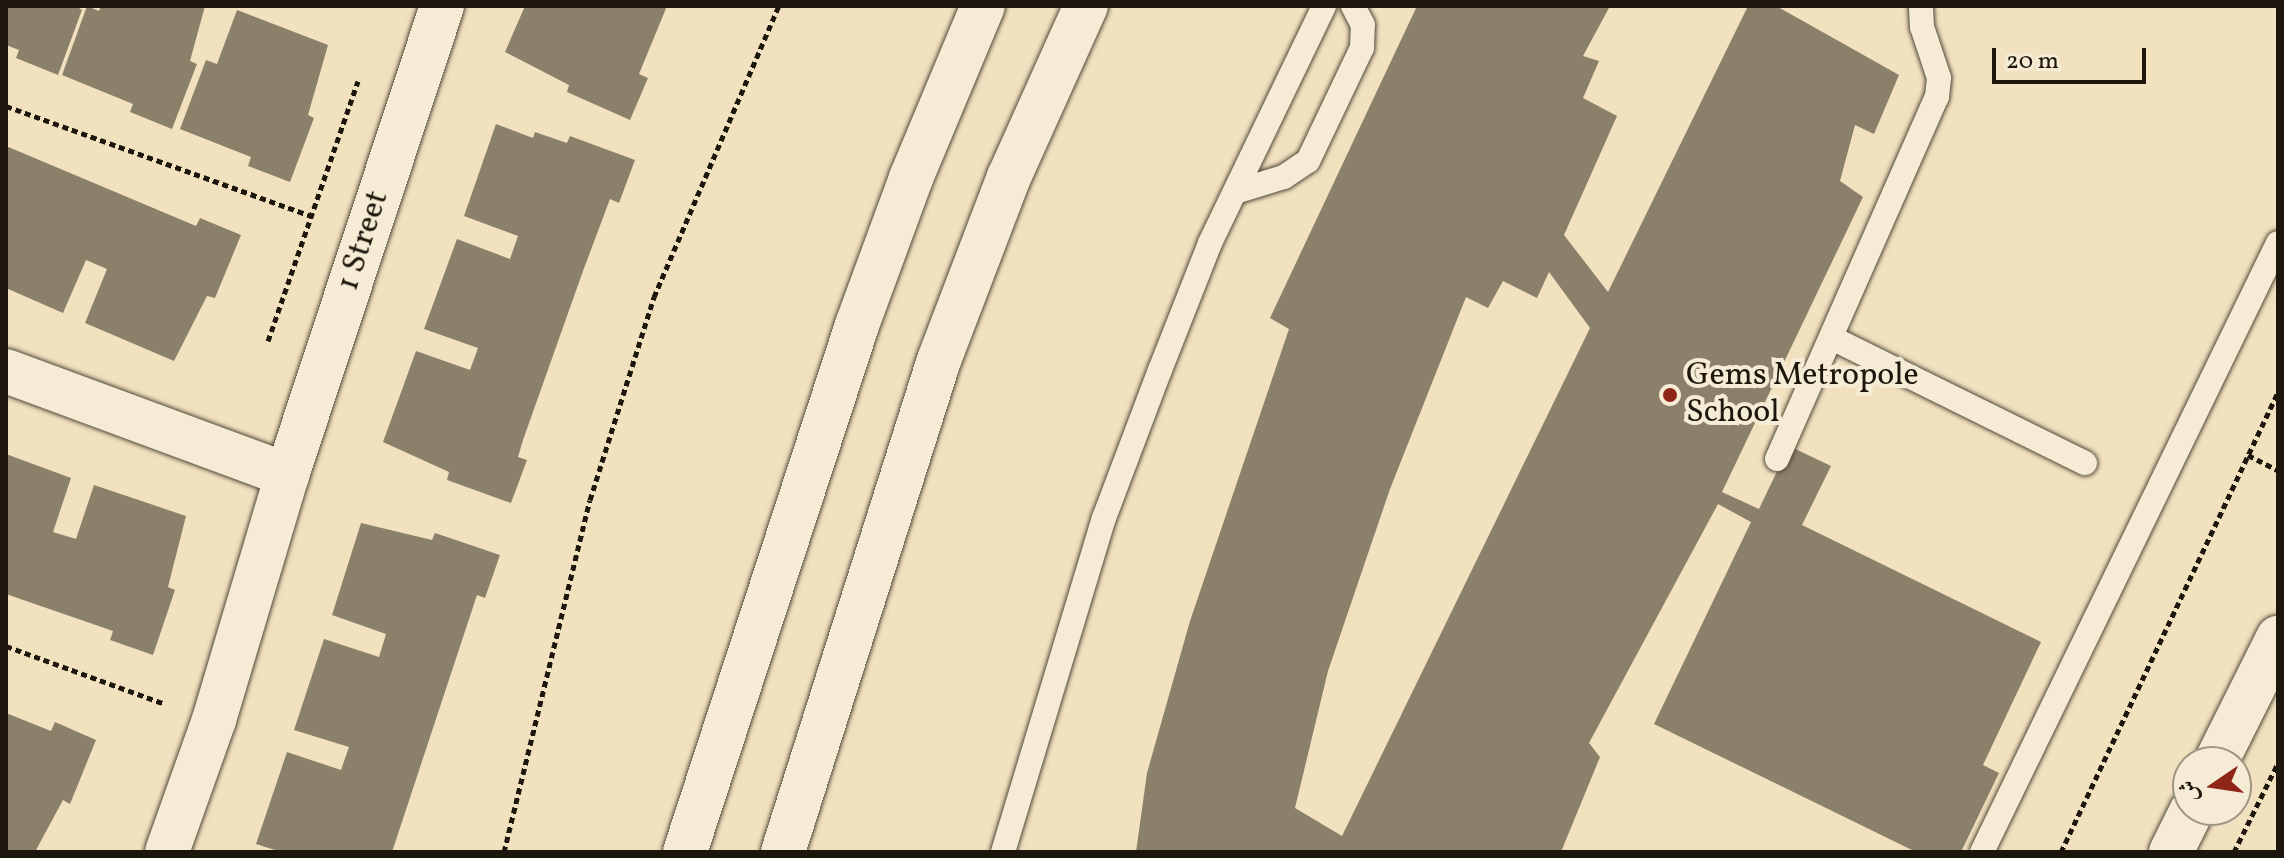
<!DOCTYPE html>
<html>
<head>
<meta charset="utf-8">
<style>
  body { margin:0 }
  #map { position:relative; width:2284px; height:858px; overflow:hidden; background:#f1e1bf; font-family:Vollkorn,Amiri,serif }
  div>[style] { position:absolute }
  .building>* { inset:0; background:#8b8069 }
  .path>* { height:5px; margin-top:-2.5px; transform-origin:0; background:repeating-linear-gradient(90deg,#1d160c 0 6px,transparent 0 10px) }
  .roads { filter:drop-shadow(0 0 2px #524939) drop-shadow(0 0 2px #524939) }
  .service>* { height:24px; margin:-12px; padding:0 12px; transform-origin:12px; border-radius:12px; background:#f6ecd5 }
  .minor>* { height:44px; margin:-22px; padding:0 22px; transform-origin:22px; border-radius:22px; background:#f6ecd5 }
  .tertiary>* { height:44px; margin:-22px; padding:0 22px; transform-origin:22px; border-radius:22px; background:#f6ecd5 }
  .dots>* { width:22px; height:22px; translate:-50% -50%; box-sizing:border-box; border:4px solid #f6ecd5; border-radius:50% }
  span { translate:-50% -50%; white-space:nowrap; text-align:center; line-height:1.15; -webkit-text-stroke:8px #f6ecd5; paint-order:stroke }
  .street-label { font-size:32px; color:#1d160c }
  .poi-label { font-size:32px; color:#1d160c }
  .left { translate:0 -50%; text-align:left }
  .frame { position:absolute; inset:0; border:8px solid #1d160c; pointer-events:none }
  .north { position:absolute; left:2172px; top:746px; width:80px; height:80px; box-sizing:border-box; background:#f6ecd5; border:2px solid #9f9685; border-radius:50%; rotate:257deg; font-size:22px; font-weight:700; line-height:32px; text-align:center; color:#1d160c }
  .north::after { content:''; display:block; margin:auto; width:28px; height:36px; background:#8f2418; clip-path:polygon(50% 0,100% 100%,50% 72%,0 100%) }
  .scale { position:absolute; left:1992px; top:48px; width:154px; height:36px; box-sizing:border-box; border:4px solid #1d160c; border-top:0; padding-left:10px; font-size:24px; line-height:28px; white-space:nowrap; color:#1d160c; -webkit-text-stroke:6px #f6ecd5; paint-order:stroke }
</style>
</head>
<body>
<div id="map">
  <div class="building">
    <div style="clip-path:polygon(6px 6px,76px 6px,82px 10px,58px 75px,16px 58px,19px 50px,6px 45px)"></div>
    <div style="clip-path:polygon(87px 6px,99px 11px,101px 6px,205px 6px,190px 61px,197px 64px,172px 129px,130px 112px,133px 104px,62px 75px)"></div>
    <div style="clip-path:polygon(525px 6px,667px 6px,639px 74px,648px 78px,630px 120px,567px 92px,569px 85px,505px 52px)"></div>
    <div style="clip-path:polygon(evenodd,1417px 6px,1610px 6px,1583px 56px,1599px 61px,1583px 98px,1617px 116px,1564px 235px,1608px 292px,1748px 6px,1776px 6px,1899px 75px,1874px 134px,1855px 125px,1840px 181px,1863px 197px,1722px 492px,1759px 509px,1789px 446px,1831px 466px,1802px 525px,2041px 642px,1983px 765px,1999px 773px,1961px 852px,1916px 852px,1654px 724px,1751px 522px,1718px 504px,1589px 743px,1600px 757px,1561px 852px,1136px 852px,1147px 773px,1190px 621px,1289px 329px,1270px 318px,1417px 6px,1549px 272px,1590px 328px,1342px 836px,1295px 808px,1328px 671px,1390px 489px,1466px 297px,1488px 308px,1503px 281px,1537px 298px,1549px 272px)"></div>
    <div style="clip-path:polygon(237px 10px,328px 45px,308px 115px,314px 118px,290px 182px,248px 166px,251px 157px,180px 129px,206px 60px,217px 64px)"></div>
    <div style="clip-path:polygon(496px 124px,533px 138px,535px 132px,567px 143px,570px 136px,635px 160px,619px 203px,610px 199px,583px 271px,523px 440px,518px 457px,527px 460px,511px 503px,447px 480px,449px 472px,383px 442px,416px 351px,470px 370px,478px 348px,424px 329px,457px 239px,510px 259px,518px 236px,464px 216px)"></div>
    <div style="clip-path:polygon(6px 146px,196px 226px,200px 218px,241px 235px,215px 298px,207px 296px,174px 361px,85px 323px,107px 269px,86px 260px,63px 313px,6px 288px)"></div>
    <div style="clip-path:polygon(6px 454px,71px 478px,53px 532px,76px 539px,94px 485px,186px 516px,168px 587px,175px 590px,153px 655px,110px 640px,113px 631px,6px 594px)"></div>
    <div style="clip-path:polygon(361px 523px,432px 540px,435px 533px,500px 555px,485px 598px,477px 595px,392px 852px,281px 852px,256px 844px,287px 752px,341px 770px,349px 747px,294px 730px,324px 639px,379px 657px,386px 634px,332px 615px)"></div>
    <div style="clip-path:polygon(6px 713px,51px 731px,55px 722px,96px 740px,70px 804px,63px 800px,35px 852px,6px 852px)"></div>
  </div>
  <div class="path">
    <div style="left:6px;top:106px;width:325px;rotate:19.8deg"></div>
    <div style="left:268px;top:341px;width:275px;rotate:-70.9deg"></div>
    <div style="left:2248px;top:455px;width:34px;rotate:27deg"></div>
    <div style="left:6px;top:646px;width:169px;rotate:20deg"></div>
    <div style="left:504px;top:852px;width:362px;rotate:-76.3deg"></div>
    <div style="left:590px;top:500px;width:213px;rotate:-72.5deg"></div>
    <div style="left:654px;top:297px;width:317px;rotate:-66.8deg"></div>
    <div style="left:2061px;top:852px;width:509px;rotate:-64.74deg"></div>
    <div style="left:2234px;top:852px;width:99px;rotate:-63.7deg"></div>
  </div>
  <div class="roads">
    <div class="service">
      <div style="left:1235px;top:192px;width:51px;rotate:-17deg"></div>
      <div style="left:1284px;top:177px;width:29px;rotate:-34deg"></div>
      <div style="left:1308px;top:161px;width:125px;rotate:-64.5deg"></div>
      <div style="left:1362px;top:48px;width:23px;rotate:-88deg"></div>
      <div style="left:1363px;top:25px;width:21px;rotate:-118deg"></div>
      <div style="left:1834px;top:339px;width:280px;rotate:26.3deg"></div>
      <div style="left:1777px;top:459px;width:396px;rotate:-66.2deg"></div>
      <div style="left:1937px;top:97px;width:19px;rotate:-84deg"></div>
      <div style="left:1939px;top:78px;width:54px;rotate:-108.4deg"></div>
      <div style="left:1922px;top:27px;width:21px;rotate:-93deg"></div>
      <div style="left:1003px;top:852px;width:349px;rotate:-73.2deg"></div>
      <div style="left:1104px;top:518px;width:158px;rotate:-69.3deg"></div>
      <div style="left:1160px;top:370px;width:136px;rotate:-68.5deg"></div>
      <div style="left:1210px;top:243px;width:263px;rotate:-64.3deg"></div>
      <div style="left:1982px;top:852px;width:677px;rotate:-64.08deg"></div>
    </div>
    <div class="minor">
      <div style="left:6px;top:371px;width:300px;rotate:20.3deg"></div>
      <div style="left:2216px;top:762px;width:139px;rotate:-63.4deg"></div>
      <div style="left:167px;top:852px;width:140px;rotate:-70.4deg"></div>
      <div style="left:214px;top:720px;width:256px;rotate:-73.4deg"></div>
      <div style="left:287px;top:475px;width:494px;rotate:-71.7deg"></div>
      <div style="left:2171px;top:852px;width:47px;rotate:-63.4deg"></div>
    </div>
    <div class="tertiary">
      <div style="left:685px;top:852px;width:554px;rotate:-71.92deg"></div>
      <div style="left:857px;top:325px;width:157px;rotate:-69.8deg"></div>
      <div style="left:911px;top:178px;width:186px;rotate:-67.3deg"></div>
      <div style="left:783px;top:852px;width:516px;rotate:-72.41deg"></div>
      <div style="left:939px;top:360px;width:196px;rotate:-69.1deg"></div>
      <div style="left:1009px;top:177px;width:188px;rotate:-65.8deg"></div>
    </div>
  </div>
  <div class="dots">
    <div style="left:1670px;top:395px;background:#8f2418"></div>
  </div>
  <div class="street-label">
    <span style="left:364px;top:241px;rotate:-72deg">1 Street</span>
  </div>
  <div class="poi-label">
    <span class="left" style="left:1686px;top:395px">Gems Metropole<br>School</span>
  </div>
  <div class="frame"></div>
  <div class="north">ش</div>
  <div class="scale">20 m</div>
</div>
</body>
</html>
